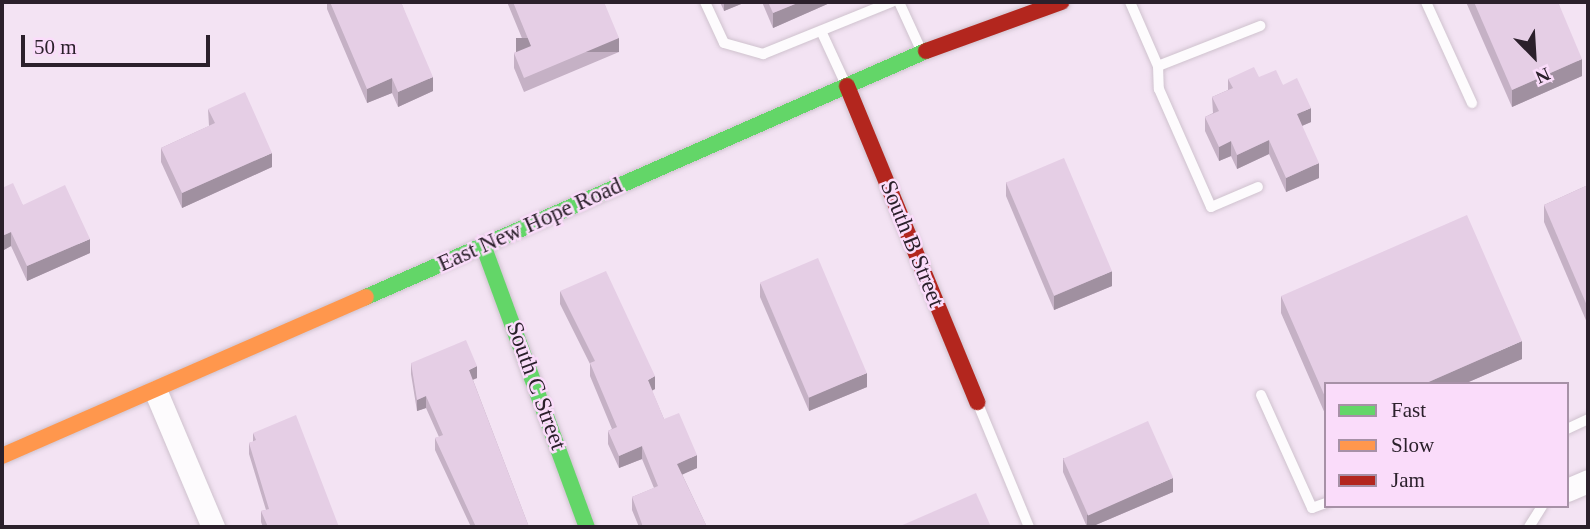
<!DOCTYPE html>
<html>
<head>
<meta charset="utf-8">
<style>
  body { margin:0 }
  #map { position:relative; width:1590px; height:529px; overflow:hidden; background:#f3e3f3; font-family:Georgia,serif }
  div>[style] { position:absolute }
  .roads { filter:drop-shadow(0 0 2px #cfc2ce) drop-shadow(0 0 2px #cfc2ce) }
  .lane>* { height:10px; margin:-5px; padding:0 5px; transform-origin:5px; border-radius:5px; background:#fdfbfd }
  .street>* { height:23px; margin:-11.5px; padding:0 11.5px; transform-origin:11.5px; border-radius:11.5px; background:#fdfbfd }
  .fast>* { height:16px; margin:-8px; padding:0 8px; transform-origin:8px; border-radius:8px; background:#63d668 }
  .slow>* { height:16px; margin:-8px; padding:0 8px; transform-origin:8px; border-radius:8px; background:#ff974d }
  .jam>* { height:16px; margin:-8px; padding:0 8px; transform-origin:8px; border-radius:8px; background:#b3261e }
  .wall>* { inset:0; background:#c5b1c5 }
  .shaded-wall>* { inset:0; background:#a090a0; transform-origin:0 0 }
  .building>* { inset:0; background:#e5cee5; transform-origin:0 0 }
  span { translate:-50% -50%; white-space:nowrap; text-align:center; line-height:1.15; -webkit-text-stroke:5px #fadcfa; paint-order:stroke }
  .street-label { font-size:23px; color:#2b202b }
  .frame { position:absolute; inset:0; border:4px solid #2b202b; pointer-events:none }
  .legend { position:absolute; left:1324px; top:382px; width:245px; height:126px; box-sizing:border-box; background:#fadcfa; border:2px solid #a791a7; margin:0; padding:9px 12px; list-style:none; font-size:21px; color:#2b202b }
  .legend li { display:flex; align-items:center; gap:14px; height:35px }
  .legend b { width:35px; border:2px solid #a791a7 }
  .north { position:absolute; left:1499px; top:21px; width:70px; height:70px; -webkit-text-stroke:5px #fadcfa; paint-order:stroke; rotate:156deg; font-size:19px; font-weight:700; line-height:28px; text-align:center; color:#2b202b }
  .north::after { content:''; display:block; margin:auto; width:24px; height:32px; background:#2b202b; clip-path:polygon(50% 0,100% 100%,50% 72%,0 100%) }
  .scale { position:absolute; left:21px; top:35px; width:189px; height:32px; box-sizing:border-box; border:4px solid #2b202b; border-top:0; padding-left:9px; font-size:21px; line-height:24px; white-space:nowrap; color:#2b202b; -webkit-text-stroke:5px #fadcfa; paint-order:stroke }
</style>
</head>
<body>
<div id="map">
  <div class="roads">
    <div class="lane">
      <div style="left:705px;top:2px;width:45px;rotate:65.1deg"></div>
      <div style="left:724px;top:43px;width:41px;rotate:15.8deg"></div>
      <div style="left:763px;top:54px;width:139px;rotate:-22deg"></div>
      <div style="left:899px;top:2px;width:53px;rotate:65.4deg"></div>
      <div style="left:1130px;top:2px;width:70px;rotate:66.4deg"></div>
      <div style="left:1158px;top:66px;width:110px;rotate:-21.4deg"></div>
      <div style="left:1426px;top:2px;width:111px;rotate:65.5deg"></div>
      <div style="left:822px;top:33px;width:57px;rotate:65.2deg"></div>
      <div style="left:1158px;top:66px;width:23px;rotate:88deg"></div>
      <div style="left:1159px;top:89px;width:129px;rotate:66.2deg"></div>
      <div style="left:1211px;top:207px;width:51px;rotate:-23.1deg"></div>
      <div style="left:1261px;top:395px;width:124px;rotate:65.7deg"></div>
      <div style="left:1312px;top:508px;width:15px;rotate:-20deg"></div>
      <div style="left:978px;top:404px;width:133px;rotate:67.5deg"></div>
      <div style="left:1567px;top:429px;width:23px;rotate:-25deg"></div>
      <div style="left:1529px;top:527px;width:25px;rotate:-58deg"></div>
    </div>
    <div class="street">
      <div style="left:156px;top:392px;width:147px;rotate:67.1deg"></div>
      <div style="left:1567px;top:490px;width:23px;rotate:-23deg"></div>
    </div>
    <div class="fast">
      <div style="left:483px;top:245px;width:301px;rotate:69.8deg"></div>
      <div style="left:366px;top:297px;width:612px;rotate:-23.72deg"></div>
    </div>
    <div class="slow">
      <div style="left:2px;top:456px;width:397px;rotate:-23.6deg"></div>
    </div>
    <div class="jam">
      <div style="left:926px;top:51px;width:144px;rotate:-19.9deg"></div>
      <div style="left:847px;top:86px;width:342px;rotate:67.6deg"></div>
    </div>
  </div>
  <div class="wall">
    <div style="clip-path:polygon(327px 2px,401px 2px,433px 91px,398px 107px,392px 93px,367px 103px,327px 9px)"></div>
    <div style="clip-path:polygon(507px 2px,604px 2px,619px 52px,524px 92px,514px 68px,514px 53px,526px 48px)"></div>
    <div style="clip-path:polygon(720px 2px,746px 2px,724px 11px)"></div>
    <div style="clip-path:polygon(762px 2px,832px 2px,773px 28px)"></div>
    <div style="clip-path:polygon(1466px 2px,1558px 2px,1582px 76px,1512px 107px)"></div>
    <div style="clip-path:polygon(1259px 77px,1283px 85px,1311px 122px,1302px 126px,1319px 178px,1286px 192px,1269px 154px,1237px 169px,1231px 156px,1219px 161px,1205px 131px,1205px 117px,1213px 113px,1212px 97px,1228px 90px,1228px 79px)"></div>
    <div style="clip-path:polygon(208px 109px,272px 167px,182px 208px,161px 162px,161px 148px,209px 126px)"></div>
    <div style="clip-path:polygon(1006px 182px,1112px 286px,1054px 310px,1006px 196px)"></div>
    <div style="clip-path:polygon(1588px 185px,1588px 325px,1544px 222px,1544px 205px)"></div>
    <div style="clip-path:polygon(2px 188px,23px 205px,90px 253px,27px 281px,11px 246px,2px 251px)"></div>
    <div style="clip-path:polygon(760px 283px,867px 387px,809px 411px,760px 297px)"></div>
    <div style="clip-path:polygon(560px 291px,655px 389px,652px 391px,664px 419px,697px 468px,682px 474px,707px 527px,639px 527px,632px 510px,632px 497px,654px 488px,642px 459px,619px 468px,608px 444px,608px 431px,612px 429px,590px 376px,590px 364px,560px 304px)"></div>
    <div style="clip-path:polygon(1281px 296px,1522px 359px,1464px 384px,1326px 384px,1326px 416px,1281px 313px)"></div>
    <div style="clip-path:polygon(411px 363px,477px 378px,473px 380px,529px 527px,471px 527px,435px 450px,435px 438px,439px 437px,426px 408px,417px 411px,411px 374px)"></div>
    <div style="clip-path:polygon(253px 433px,339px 527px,263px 527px,261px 522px,261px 511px,266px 510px,249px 454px,249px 443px,253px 442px)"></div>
    <div style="clip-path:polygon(1063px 458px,1173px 492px,1091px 527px,1087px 527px,1063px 472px)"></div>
  </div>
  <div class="shaded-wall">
    <div style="clip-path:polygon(724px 2px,746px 2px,724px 11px)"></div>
    <div style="clip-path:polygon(800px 2px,832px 2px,773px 28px,773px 13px)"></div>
    <div style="left:619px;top:38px;width:14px;height:103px;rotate:90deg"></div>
    <div style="clip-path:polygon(1582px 59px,1582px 76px,1512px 107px,1512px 90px)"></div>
    <div style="clip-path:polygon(433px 77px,433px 91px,398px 107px,398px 92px)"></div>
    <div style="clip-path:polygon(392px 78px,392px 93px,367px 103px,367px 89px)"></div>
    <div style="clip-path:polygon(1311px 108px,1311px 122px,1297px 128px,1297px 114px)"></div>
    <div style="clip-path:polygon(1269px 140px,1269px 154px,1237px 169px,1237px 155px)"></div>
    <div style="clip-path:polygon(1231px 141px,1231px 156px,1219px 161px,1219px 147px)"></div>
    <div style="clip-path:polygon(272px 153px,272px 167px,182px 208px,182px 193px)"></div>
    <div style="clip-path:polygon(1319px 163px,1319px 178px,1286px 192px,1286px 178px)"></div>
    <div style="clip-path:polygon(11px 232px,11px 246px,2px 251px,2px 236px)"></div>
    <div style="clip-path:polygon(90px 239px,90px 253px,27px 281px,27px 266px)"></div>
    <div style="clip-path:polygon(1112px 271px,1112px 286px,1054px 310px,1054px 296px)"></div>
    <div style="clip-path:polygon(1522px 341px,1522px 359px,1464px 384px,1424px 384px)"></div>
    <div style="clip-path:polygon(477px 366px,477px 378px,469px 381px,469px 370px)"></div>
    <div style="clip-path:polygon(867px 373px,867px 387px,809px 411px,809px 397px)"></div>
    <div style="clip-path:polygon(655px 376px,655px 389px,648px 392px,648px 380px)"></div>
    <div style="clip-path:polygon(426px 396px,426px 408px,417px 411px,417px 400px)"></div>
    <div style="clip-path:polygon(642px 446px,642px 459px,619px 468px,619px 456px)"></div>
    <div style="clip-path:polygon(697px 455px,697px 468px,677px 477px,677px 464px)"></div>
    <div style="clip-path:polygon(1173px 478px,1173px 492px,1091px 527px,1087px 527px,1087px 515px)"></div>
  </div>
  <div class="building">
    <div style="clip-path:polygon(330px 2px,401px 2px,433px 77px,398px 92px,392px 78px,367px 89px)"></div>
    <div style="clip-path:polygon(513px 2px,604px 2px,619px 38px,524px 78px,514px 53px,531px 46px)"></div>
    <div style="clip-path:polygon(768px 2px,800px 2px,773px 13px)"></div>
    <div style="clip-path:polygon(1474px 2px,1558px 2px,1582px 59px,1512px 90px)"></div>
    <div style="clip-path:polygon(1254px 67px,1259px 77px,1276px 70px,1283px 85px,1297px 78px,1311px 108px,1297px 114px,1319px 163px,1286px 178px,1269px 140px,1237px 155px,1231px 141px,1219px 147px,1205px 117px,1219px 111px,1212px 97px,1233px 88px,1228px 79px)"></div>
    <div style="clip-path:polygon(245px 92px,272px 153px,182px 193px,161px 148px,215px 123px,208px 109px)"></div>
    <div style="left:1064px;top:158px;width:123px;height:63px;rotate:67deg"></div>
    <div style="clip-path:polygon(13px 183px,23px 205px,65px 185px,90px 239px,27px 266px,11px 232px,2px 236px,2px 188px)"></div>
    <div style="clip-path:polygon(1588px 185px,1588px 308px,1544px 205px)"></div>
    <div style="clip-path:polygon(1467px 215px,1522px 341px,1424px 384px,1326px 384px,1326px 399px,1281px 296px)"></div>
    <div style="left:818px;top:258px;width:125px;height:63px;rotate:67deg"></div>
    <div style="clip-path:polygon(606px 271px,655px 376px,648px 380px,664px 419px,679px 413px,697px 455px,677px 464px,707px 527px,643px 527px,632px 497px,658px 486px,642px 446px,619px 456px,608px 431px,617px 427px,590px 363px,595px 361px,560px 291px)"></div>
    <div style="clip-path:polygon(466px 340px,477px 366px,469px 370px,529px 527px,476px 527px,435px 438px,443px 435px,426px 396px,417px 400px,411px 363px)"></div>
    <div style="clip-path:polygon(296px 415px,339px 527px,268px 527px,261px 511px,269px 509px,249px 443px,256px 440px,253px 433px)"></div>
    <div style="left:1148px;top:421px;width:62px;height:93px;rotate:66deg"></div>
    <div style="clip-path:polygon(976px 493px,991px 527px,898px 527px)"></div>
  </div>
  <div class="street-label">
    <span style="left:530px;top:225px;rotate:-24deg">East New Hope Road</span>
    <span style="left:912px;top:244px;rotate:68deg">South B Street</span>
    <span style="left:536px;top:386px;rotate:70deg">South C Street</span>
  </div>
  <div class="frame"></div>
  <ul class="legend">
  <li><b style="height:9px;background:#63d668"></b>Fast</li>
  <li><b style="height:9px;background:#ff974d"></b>Slow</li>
  <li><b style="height:9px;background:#b3261e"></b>Jam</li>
  </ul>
  <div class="north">N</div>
  <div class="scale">50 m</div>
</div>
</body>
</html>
